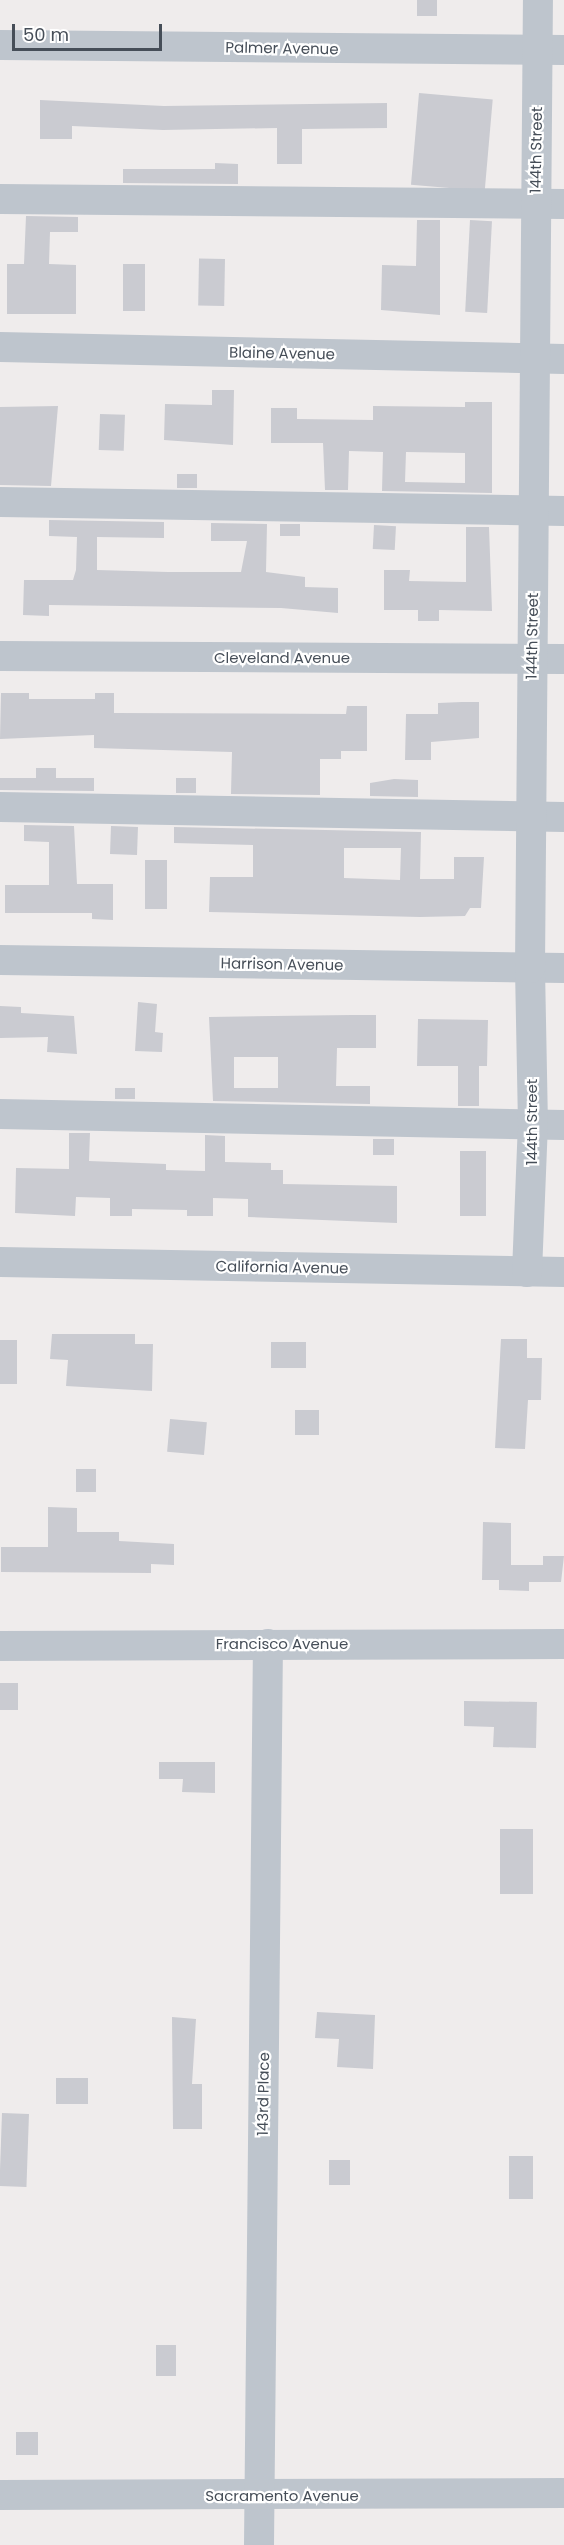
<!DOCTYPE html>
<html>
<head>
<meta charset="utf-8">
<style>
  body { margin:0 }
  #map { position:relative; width:564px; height:2545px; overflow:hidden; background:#efecec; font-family:Poppins,sans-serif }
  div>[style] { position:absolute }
  .building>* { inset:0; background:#cacbd1; transform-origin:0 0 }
  .minor>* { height:30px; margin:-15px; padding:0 15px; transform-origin:15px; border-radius:15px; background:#bec5cd }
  span { translate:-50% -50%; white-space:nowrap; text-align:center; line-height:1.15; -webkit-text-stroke:4.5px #fff; paint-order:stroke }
  .street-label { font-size:15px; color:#464e58 }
  .scale { position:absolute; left:12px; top:24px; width:150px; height:27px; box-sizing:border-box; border:3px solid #464e58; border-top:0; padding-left:8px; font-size:18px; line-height:21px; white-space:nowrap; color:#464e58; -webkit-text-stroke:4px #fff; paint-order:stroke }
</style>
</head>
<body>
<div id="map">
  <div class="building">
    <div style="left:417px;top:0;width:20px;height:16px"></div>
    <div style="left:419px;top:93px;width:74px;height:92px;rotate:5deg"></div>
    <div style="clip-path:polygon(40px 100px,164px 106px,387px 103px,387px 128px,302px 129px,302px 164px,277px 164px,277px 128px,163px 130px,72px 126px,72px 139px,40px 139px)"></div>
    <div style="clip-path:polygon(215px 163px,238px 164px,238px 184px,123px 183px,123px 169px,215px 169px)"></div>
    <div style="clip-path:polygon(26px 216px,78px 217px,78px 232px,50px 232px,49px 264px,76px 265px,76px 314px,7px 314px,7px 264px,24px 264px)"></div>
    <div style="clip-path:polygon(417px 220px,440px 220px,440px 315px,381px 310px,382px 265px,416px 266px)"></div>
    <div style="left:470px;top:220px;width:22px;height:92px;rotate:3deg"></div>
    <div style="left:225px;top:259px;width:47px;height:26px;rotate:91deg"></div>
    <div style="left:123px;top:264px;width:22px;height:47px"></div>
    <div style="clip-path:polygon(212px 390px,234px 390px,233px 445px,164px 440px,165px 404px,212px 405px)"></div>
    <div style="clip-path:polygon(evenodd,465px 402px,492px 402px,492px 493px,382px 491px,383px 452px,349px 451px,348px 490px,325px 490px,323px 443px,271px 443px,271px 408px,297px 408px,297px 419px,373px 420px,373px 406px,465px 407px,465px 402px,406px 452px,465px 453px,465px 483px,405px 482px,406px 452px)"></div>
    <div style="clip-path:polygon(58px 406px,51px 486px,0 485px,0 407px)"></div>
    <div style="left:100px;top:414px;width:25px;height:36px;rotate:2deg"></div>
    <div style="left:177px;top:474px;width:20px;height:14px"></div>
    <div style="clip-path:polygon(49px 520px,164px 522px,164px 538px,97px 537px,97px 570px,168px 572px,241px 572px,247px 541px,211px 541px,211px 523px,267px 524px,266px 572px,305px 577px,305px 587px,338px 588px,338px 613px,281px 608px,49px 605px,49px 616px,23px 615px,24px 580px,73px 580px,76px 570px,77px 537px,49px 536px)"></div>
    <div style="left:280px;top:524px;width:20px;height:12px"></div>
    <div style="left:374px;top:525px;width:22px;height:24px;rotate:3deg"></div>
    <div style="clip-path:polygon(466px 527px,489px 527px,492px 611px,439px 610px,439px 621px,418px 621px,418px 610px,384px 610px,384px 570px,410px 570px,409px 581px,466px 582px)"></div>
    <div style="clip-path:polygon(1px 693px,29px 693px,29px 699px,95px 699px,95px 693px,114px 693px,114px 713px,346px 714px,347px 706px,367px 706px,367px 751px,341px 751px,341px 759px,320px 759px,320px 795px,231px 794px,232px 752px,94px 748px,94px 735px,0 739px)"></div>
    <div style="clip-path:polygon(462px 702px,479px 702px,479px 738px,431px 742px,431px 760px,405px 760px,406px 714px,438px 714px,438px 703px)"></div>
    <div style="clip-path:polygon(36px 768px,56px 768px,56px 778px,94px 778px,94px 791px,0 790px,0 778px,36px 778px)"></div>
    <div style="left:176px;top:778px;width:20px;height:15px"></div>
    <div style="clip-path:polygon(394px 779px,418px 780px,418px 797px,370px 796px,370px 783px)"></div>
    <div style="clip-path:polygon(24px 825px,74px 826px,77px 884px,113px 884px,113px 920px,92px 919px,92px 913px,5px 913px,5px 885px,49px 885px,49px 842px,24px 841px)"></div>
    <div style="left:111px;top:826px;width:27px;height:28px;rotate:2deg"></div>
    <div style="clip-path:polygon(evenodd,174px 827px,421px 832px,420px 879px,454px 879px,454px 857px,484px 857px,481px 908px,470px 908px,465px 916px,420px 917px,209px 912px,210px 877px,253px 877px,253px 845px,174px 843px,174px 827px,344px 848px,401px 848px,400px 880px,344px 878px,344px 848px)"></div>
    <div style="left:145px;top:860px;width:22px;height:49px"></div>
    <div style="clip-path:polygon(138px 1002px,157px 1004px,155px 1032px,163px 1033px,162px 1052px,135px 1051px)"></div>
    <div style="clip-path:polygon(0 1006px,21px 1007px,21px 1013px,74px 1016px,77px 1054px,47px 1052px,48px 1037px,0 1038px)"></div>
    <div style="clip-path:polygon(evenodd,351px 1015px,376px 1015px,376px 1048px,337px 1048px,336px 1086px,370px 1086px,370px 1104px,213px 1101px,209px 1017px,351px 1015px,234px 1057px,278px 1057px,278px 1088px,234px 1088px,234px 1057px)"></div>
    <div style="clip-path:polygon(418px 1019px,488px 1020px,487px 1066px,479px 1066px,479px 1106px,458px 1106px,458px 1066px,417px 1066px)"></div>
    <div style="left:115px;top:1088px;width:20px;height:11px"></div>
    <div style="clip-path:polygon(69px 1133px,90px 1133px,89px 1161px,166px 1164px,166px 1170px,205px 1171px,205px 1135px,225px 1136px,225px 1162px,271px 1163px,271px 1170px,283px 1170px,283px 1184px,397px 1186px,397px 1223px,248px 1217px,248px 1199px,213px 1198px,213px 1216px,187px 1216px,187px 1210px,132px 1209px,132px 1216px,110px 1216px,110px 1198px,76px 1197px,75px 1216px,15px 1213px,16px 1168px,69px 1169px)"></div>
    <div style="left:373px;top:1139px;width:21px;height:16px"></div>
    <div style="left:460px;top:1151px;width:26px;height:65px"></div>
    <div style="clip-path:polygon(52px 1334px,135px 1334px,135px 1344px,153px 1344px,152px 1391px,66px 1386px,68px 1360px,50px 1359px)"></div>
    <div style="clip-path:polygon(501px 1339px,527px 1339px,527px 1358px,542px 1358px,541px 1400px,528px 1400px,525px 1449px,495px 1448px)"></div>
    <div style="left:0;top:1340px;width:17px;height:44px"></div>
    <div style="left:271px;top:1342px;width:35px;height:26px"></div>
    <div style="left:295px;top:1410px;width:24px;height:25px"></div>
    <div style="left:170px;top:1419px;width:37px;height:33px;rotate:5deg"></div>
    <div style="left:76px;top:1469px;width:20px;height:23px"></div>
    <div style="clip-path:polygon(48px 1507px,77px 1508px,77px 1532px,119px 1532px,119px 1541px,174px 1544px,174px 1565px,151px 1564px,151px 1573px,1px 1572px,1px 1547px,48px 1547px)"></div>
    <div style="clip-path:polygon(483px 1522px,511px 1523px,511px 1565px,543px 1565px,543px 1556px,564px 1556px,561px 1582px,529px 1582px,529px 1591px,499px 1590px,499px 1580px,482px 1580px)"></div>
    <div style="left:0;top:1683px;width:18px;height:27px"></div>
    <div style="clip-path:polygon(464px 1701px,537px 1702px,536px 1748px,493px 1747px,494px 1727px,464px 1726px)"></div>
    <div style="clip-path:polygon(159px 1762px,215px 1762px,215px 1793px,182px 1792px,183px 1779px,159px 1779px)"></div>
    <div style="left:500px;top:1829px;width:33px;height:65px"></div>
    <div style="clip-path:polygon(317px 2012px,375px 2015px,373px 2069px,337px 2067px,339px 2039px,315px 2038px)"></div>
    <div style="clip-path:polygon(172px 2017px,196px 2019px,192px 2084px,202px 2084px,202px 2129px,173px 2129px)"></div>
    <div style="left:56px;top:2078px;width:32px;height:26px"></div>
    <div style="left:2px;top:2113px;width:27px;height:73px;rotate:2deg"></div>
    <div style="left:509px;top:2156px;width:24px;height:43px"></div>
    <div style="left:329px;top:2160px;width:21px;height:25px"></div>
    <div style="left:156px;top:2345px;width:20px;height:31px"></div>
    <div style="left:16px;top:2432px;width:22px;height:23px"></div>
  </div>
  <div class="minor">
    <div style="left:0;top:45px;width:564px;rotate:0.51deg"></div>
    <div style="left:0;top:199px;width:564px;rotate:0.51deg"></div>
    <div style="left:0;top:347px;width:564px;rotate:1.22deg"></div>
    <div style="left:0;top:502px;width:564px;rotate:0.91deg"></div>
    <div style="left:0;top:656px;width:564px;rotate:0.3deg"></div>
    <div style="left:0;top:807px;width:564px;rotate:1.02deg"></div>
    <div style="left:0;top:960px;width:564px;rotate:0.81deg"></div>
    <div style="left:0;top:1114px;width:564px;rotate:1.12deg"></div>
    <div style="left:0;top:1262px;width:564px;rotate:1.02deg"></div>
    <div style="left:527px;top:1272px;width:147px;rotate:-87.7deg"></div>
    <div style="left:533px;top:1125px;width:157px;rotate:-91.1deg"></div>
    <div style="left:530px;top:968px;width:968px;rotate:-89.53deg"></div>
    <div style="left:0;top:1646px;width:564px;rotate:-0.2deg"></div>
    <div style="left:0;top:2495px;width:564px;rotate:-0.2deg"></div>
    <div style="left:259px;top:2545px;width:901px;rotate:-89.43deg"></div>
  </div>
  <div class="street-label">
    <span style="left:282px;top:48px;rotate:1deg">Palmer Avenue</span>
    <span style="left:536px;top:150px;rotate:-89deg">144th Street</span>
    <span style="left:282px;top:353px;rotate:1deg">Blaine Avenue</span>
    <span style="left:532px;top:636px;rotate:-89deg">144th Street</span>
    <span style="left:282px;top:658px">Cleveland Avenue</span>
    <span style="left:282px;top:964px;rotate:1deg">Harrison Avenue</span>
    <span style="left:532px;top:1122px;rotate:-90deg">144th Street</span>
    <span style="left:282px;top:1267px;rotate:1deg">California Avenue</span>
    <span style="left:282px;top:1644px">Francisco Avenue</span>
    <span style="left:263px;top:2094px;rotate:-89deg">143rd Place</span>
    <span style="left:282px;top:2496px">Sacramento Avenue</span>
  </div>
  <div class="scale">50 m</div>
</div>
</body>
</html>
